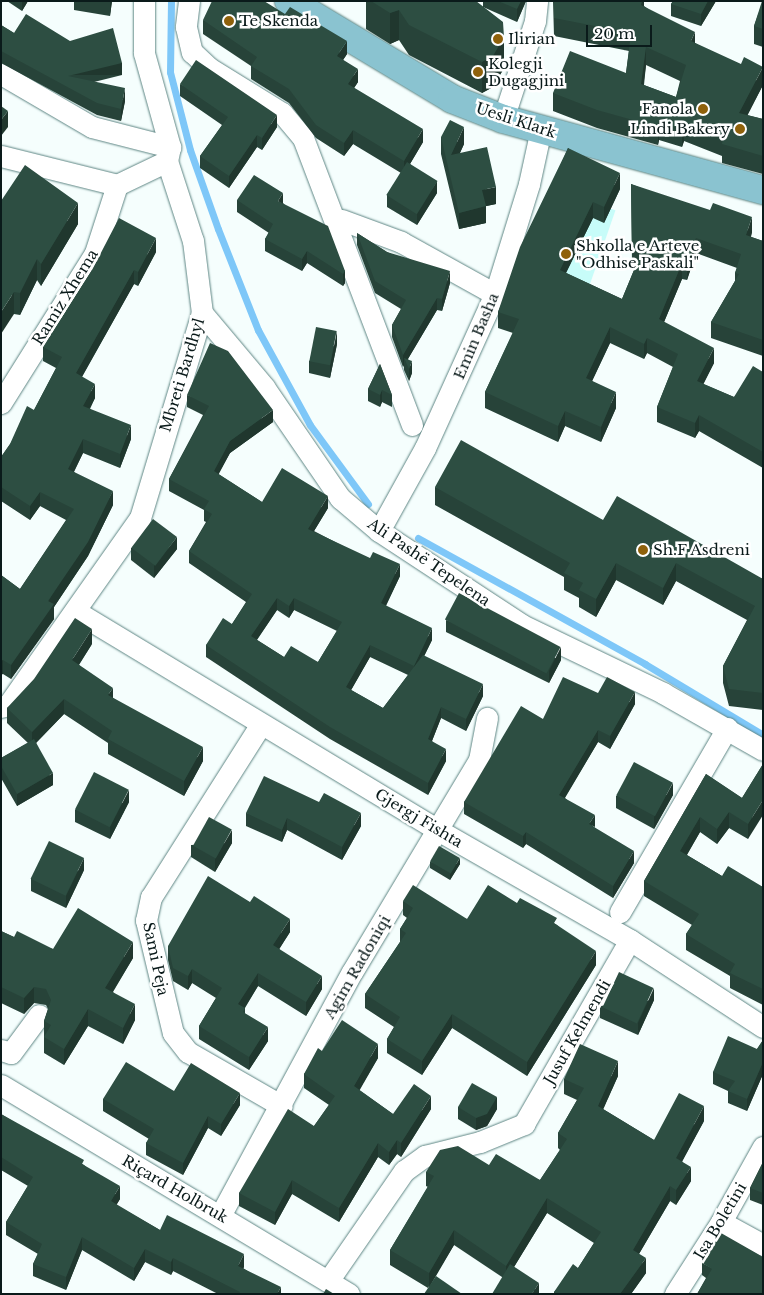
<!DOCTYPE html>
<html>
<head>
<meta charset="utf-8">
<style>
  body { margin:0 }
  #map { position:relative; width:764px; height:1295px; overflow:hidden; background:#f5fefd; font-family:"Libre Baskerville",serif }
  div>[style] { position:absolute }
  .built>* { inset:0; background:#c7fcf9; transform-origin:0 0 }
  .stream>* { height:7px; margin:-3.5px; padding:0 3.5px; transform-origin:3.5px; border-radius:3.5px; background:#7ec7f8 }
  .roads { filter:drop-shadow(0 0 1px #5e8684) drop-shadow(0 0 1px #5e8684) }
  .minor>* { height:21px; margin:-10.5px; padding:0 10.5px; transform-origin:10.5px; border-radius:10.5px; background:#fff }
  .primary>* { height:28px; margin:-14px; padding:0 14px; transform-origin:14px; border-radius:14px; background:#8ac3d0 }
  .wall>* { inset:0; background:#274339 }
  .shaded-wall>* { inset:0; background:#20372e; transform-origin:0 0 }
  .building>* { inset:0; background:#2d4e42; transform-origin:0 0 }
  .dots>* { width:14px; height:14px; translate:-50% -50%; box-sizing:border-box; border:2px solid #fff; border-radius:50% }
  span { translate:-50% -50%; white-space:nowrap; text-align:center; line-height:1.15; -webkit-text-stroke:5px #fff; paint-order:stroke }
  .poi-label { font-size:15px; color:#0a1a1a }
  .left { translate:0 -50%; text-align:left }
  .right { translate:-100% -50%; text-align:right }
  .street-label { font-size:15px; color:#0a1a1a }
  .frame { position:absolute; inset:0; border:2px solid #0a1a1a; pointer-events:none }
  .scale { position:absolute; left:586px; top:25px; width:66px; height:22px; box-sizing:border-box; border:2px solid #0a1a1a; border-top:0; padding-left:6px; font-size:15px; line-height:18px; white-space:nowrap; color:#0a1a1a; -webkit-text-stroke:4px #fff; paint-order:stroke }
</style>
</head>
<body>
<div id="map">
  <div class="built">
    <div style="left:554px;top:189px;width:65px;height:116px;rotate:19deg"></div>
  </div>
  <div class="stream">
    <div style="left:171px;top:1px;width:71px;rotate:90.8deg"></div>
    <div style="left:170px;top:72px;width:81px;rotate:75.6deg"></div>
    <div style="left:190px;top:150px;width:84px;rotate:70.5deg"></div>
    <div style="left:218px;top:229px;width:109px;rotate:68.4deg"></div>
    <div style="left:258px;top:330px;width:108px;rotate:61.3deg"></div>
    <div style="left:310px;top:425px;width:98px;rotate:53.7deg"></div>
    <div style="left:418px;top:538px;width:260px;rotate:29deg"></div>
    <div style="left:645px;top:664px;width:138px;rotate:31deg"></div>
  </div>
  <div class="roads">
    <div class="minor">
      <div style="left:189px;top:1px;width:26px;rotate:97deg"></div>
      <div style="left:186px;top:27px;width:26px;rotate:77deg"></div>
      <div style="left:192px;top:52px;width:23px;rotate:43deg"></div>
      <div style="left:209px;top:68px;width:86px;rotate:31.7deg"></div>
      <div style="left:282px;top:113px;width:33px;rotate:50deg"></div>
      <div style="left:303px;top:138px;width:307px;rotate:69.2deg"></div>
      <div style="left:1px;top:74px;width:105px;rotate:30.2deg"></div>
      <div style="left:92px;top:127px;width:81px;rotate:14.4deg"></div>
      <div style="left:503px;top:119px;width:103px;rotate:-71.9deg"></div>
      <div style="left:535px;top:21px;width:20px;rotate:-84deg"></div>
      <div style="left:1px;top:156px;width:120px;rotate:14deg"></div>
      <div style="left:117px;top:185px;width:55px;rotate:-25.6deg"></div>
      <div style="left:342px;top:220px;width:63px;rotate:20.4deg"></div>
      <div style="left:401px;top:242px;width:107px;rotate:29deg"></div>
      <div style="left:202px;top:313px;width:97px;rotate:50deg"></div>
      <div style="left:264px;top:387px;width:135px;rotate:55.6deg"></div>
      <div style="left:340px;top:498px;width:51px;rotate:40.2deg"></div>
      <div style="left:379px;top:531px;width:171px;rotate:33.3deg"></div>
      <div style="left:522px;top:625px;width:157px;rotate:25.7deg"></div>
      <div style="left:663px;top:693px;width:115px;rotate:29.7deg"></div>
      <div style="left:1px;top:403px;width:177px;rotate:-57.9deg"></div>
      <div style="left:95px;top:253px;width:71px;rotate:-72.1deg"></div>
      <div style="left:379px;top:531px;width:95px;rotate:-61deg"></div>
      <div style="left:425px;top:448px;width:169px;rotate:-65.6deg"></div>
      <div style="left:495px;top:294px;width:115px;rotate:-72.8deg"></div>
      <div style="left:529px;top:184px;width:56px;rotate:-77.7deg"></div>
      <div style="left:75px;top:611px;width:424px;rotate:31.1deg"></div>
      <div style="left:438px;top:830px;width:221px;rotate:29.8deg"></div>
      <div style="left:630px;top:940px;width:159px;rotate:33.2deg"></div>
      <div style="left:1px;top:707px;width:7px;rotate:-16deg"></div>
      <div style="left:8px;top:705px;width:229px;rotate:-54.8deg"></div>
      <div style="left:140px;top:518px;width:214px;rotate:-73.2deg"></div>
      <div style="left:202px;top:313px;width:73px;rotate:-97.1deg"></div>
      <div style="left:193px;top:241px;width:84px;rotate:-108deg"></div>
      <div style="left:167px;top:161px;width:14px;rotate:-78deg"></div>
      <div style="left:170px;top:147px;width:98px;rotate:-105.5deg"></div>
      <div style="left:144px;top:53px;width:52px;rotate:-90deg"></div>
      <div style="left:261px;top:724px;width:205px;rotate:122.4deg"></div>
      <div style="left:151px;top:897px;width:24px;rotate:102deg"></div>
      <div style="left:146px;top:920px;width:116px;rotate:76.6deg"></div>
      <div style="left:173px;top:1033px;width:24px;rotate:52deg"></div>
      <div style="left:188px;top:1052px;width:108px;rotate:29.9deg"></div>
      <div style="left:620px;top:912px;width:213px;rotate:-59.8deg"></div>
      <div style="left:1px;top:1050px;width:10px;rotate:17deg"></div>
      <div style="left:11px;top:1053px;width:47px;rotate:-53.6deg"></div>
      <div style="left:1px;top:1085px;width:406px;rotate:31deg"></div>
      <div style="left:221px;top:1214px;width:275px;rotate:-61.6deg"></div>
      <div style="left:352px;top:972px;width:247px;rotate:-59.1deg"></div>
      <div style="left:479px;top:760px;width:43px;rotate:-79.2deg"></div>
      <div style="left:721px;top:1222px;width:48px;rotate:28.7deg"></div>
      <div style="left:328px;top:1281px;width:134px;rotate:-55.4deg"></div>
      <div style="left:404px;top:1171px;width:26px;rotate:-36deg"></div>
      <div style="left:425px;top:1156px;width:57px;rotate:-14.3deg"></div>
      <div style="left:480px;top:1142px;width:48px;rotate:-22.2deg"></div>
      <div style="left:524px;top:1124px;width:212px;rotate:-60.1deg"></div>
      <div style="left:675px;top:1294px;width:85px;rotate:-57.4deg"></div>
      <div style="left:721px;top:1222px;width:86px;rotate:-60.8deg"></div>
    </div>
    <div class="primary">
      <div style="left:289px;top:1px;width:190px;rotate:31deg"></div>
      <div style="left:452px;top:99px;width:55px;rotate:21.4deg"></div>
      <div style="left:503px;top:119px;width:270px;rotate:15.3deg"></div>
    </div>
  </div>
  <div class="wall">
    <div style="clip-path:polygon(7px 1px,28px 1px,22px 11px)"></div>
    <div style="clip-path:polygon(74px 1px,112px 1px,110px 16px,74px 10px)"></div>
    <div style="clip-path:polygon(366px 1px,476px 1px,504px 68px,493px 87px,482px 93px,409px 55px,399px 40px,390px 44px,366px 29px)"></div>
    <div style="clip-path:polygon(483px 1px,526px 1px,517px 22px,483px 7px)"></div>
    <div style="clip-path:polygon(evenodd,553px 1px,644px 1px,644px 6px,695px 43px,763px 85px,747px 115px,763px 119px,763px 174px,722px 163px,722px 156px,684px 141px,682px 147px,659px 140px,658px 145px,597px 128px,553px 111px,553px 93px,626px 73px,629px 51px,554px 36px,553px 1px,646px 65px,680px 81px,676px 97px,644px 85px,646px 65px)"></div>
    <div style="clip-path:polygon(673px 1px,716px 1px,701px 26px,671px 16px,671px 4px)"></div>
    <div style="clip-path:polygon(763px 1px,763px 47px,754px 44px,754px 26px)"></div>
    <div style="clip-path:polygon(203px 20px,347px 54px,343px 60px,358px 82px,354px 88px,423px 142px,410px 164px,437px 193px,417px 225px,387px 207px,387px 195px,401px 173px,353px 144px,344px 156px,316px 138px,289px 103px,251px 79px,251px 66px,203px 34px)"></div>
    <div style="clip-path:polygon(1px 25px,14px 33px,122px 75px,94px 82px,125px 101px,121px 121px,97px 115px,1px 63px)"></div>
    <div style="clip-path:polygon(180px 84px,277px 127px,262px 150px,257px 147px,229px 188px,200px 168px,200px 156px,222px 125px,180px 96px)"></div>
    <div style="clip-path:polygon(441px 137px,464px 144px,460px 153px,496px 204px,486px 206px,486px 223px,459px 229px,441px 154px)"></div>
    <div style="clip-path:polygon(568px 148px,620px 189px,604px 223px,593px 218px,566px 273px,622px 299px,636px 265px,632px 264px,631px 184px,752px 232px,751px 237px,763px 241px,763px 356px,711px 338px,711px 322px,735px 281px,735px 273px,737px 268px,696px 253px,687px 280px,682px 279px,664px 322px,714px 363px,703px 384px,734px 397px,763px 372px,763px 468px,699px 431px,695px 438px,657px 422px,657px 407px,673px 367px,647px 353px,644px 359px,610px 343px,592px 381px,616px 408px,601px 442px,565px 426px,558px 442px,485px 408px,485px 392px,513px 333px,498px 328px,498px 312px)"></div>
    <div style="clip-path:polygon(237px 200px,283px 203px,345px 271px,345px 283px,343px 286px,307px 263px,302px 271px,265px 251px,265px 239px,269px 233px,237px 212px)"></div>
    <div style="clip-path:polygon(1px 201px,78px 224px,41px 286px,37px 280px,20px 315px,14px 314px)"></div>
    <div style="clip-path:polygon(357px 233px,387px 252px,450px 283px,442px 311px,437px 310px,408px 359px,412px 373px,409px 381px,404px 370px,404px 365px,403px 367px,392px 337px,392px 325px,401px 309px,375px 293px,357px 245px)"></div>
    <div style="clip-path:polygon(156px 252px,138px 286px,134px 284px,82px 377px,95px 398px,90px 409px,131px 439px,120px 468px,83px 453px,74px 472px,113px 505px,88px 556px,54px 607px,54px 619px,11px 679px,3px 674px,1px 675px,1px 575px,20px 589px,66px 520px,40px 506px,30px 520px,1px 501px,1px 457px,34px 410px,56px 368px,43px 361px,43px 347px,92px 270px)"></div>
    <div style="clip-path:polygon(337px 344px,330px 378px,309px 373px,309px 361px)"></div>
    <div style="clip-path:polygon(380px 364px,392px 395px,392px 407px,382px 402px,380px 407px,368px 401px,368px 389px)"></div>
    <div style="clip-path:polygon(evenodd,187px 395px,273px 422px,230px 453px,218px 474px,262px 502px,328px 508px,314px 531px,400px 576px,386px 606px,432px 640px,424px 656px,483px 696px,466px 731px,441px 718px,432px 741px,446px 761px,428px 795px,330px 739px,206px 657px,206px 645px,232px 624px,246px 602px,189px 563px,189px 551px,206px 522px,204px 521px,204px 510px,169px 491px,169px 479px,203px 415px,187px 407px,187px 395px,277px 610px,289px 618px,294px 610px,337px 631px,318px 662px,284px 657px,257px 640px,277px 610px,187px 395px,370px 657px,408px 675px,383px 708px,351px 690px,370px 657px)"></div>
    <div style="clip-path:polygon(435px 487px,603px 520px,763px 579px,763px 710px,729px 706px,723px 683px,723px 666px,747px 620px,676px 581px,663px 605px,616px 580px,596px 617px,579px 607px,579px 598px,564px 590px,564px 577px,435px 505px)"></div>
    <div style="clip-path:polygon(131px 548px,177px 549px,154px 578px,131px 560px)"></div>
    <div style="clip-path:polygon(446px 620px,561px 660px,549px 683px,446px 632px)"></div>
    <div style="clip-path:polygon(92px 644px,79px 665px,113px 698px,203px 761px,184px 796px,108px 754px,108px 743px,64px 714px,36px 743px,53px 785px,17px 806px,1px 778px,1px 758px,28px 743px,7px 723px,7px 708px)"></div>
    <div style="clip-path:polygon(598px 693px,635px 704px,610px 749px,598px 742px,565px 798px,595px 828px,634px 863px,613px 898px,526px 844px,523px 848px,464px 814px,464px 802px,543px 719px)"></div>
    <div style="clip-path:polygon(763px 764px,748px 839px,729px 828px,717px 844px,700px 832px,687px 855px,722px 876px,763px 887px,763px 1005px,730px 988px,730px 976px,686px 950px,686px 934px,692px 925px,644px 896px,644px 881px,706px 774px,742px 798px)"></div>
    <div style="clip-path:polygon(673px 795px,654px 829px,616px 808px,616px 796px)"></div>
    <div style="clip-path:polygon(129px 802px,110px 839px,75px 822px,75px 810px)"></div>
    <div style="clip-path:polygon(246px 813px,361px 826px,342px 860px,287px 830px,282px 842px,246px 826px)"></div>
    <div style="clip-path:polygon(232px 843px,215px 872px,191px 857px,191px 845px)"></div>
    <div style="clip-path:polygon(430px 862px,460px 864px,450px 880px,430px 868px)"></div>
    <div style="clip-path:polygon(84px 870px,66px 908px,31px 891px,31px 879px)"></div>
    <div style="clip-path:polygon(403px 901px,467px 919px,517px 903px,557px 925px,596px 965px,527px 1076px,452px 1028px,422px 1075px,387px 1053px,387px 1039px,394px 1027px,365px 1008px,365px 994px,400px 942px,400px 929px,407px 918px,403px 915px)"></div>
    <div style="clip-path:polygon(1px 931px,14px 937px,53px 949px,133px 958px,113px 992px,135px 1020px,123px 1044px,88px 1026px,64px 1065px,44px 1053px,44px 1021px,48px 1009px,46px 1005px,34px 1003px,24px 1014px,1px 1003px)"></div>
    <div style="clip-path:polygon(290px 932px,279px 949px,322px 989px,306px 1016px,258px 986px,245px 1008px,245px 1014px,268px 1041px,249px 1070px,199px 1039px,199px 1026px,216px 998px,192px 983px,188px 990px,173px 981px,168px 960px,168px 946px)"></div>
    <div style="clip-path:polygon(654px 1000px,638px 1035px,600px 1018px,600px 1006px)"></div>
    <div style="clip-path:polygon(763px 1040px,763px 1074px,747px 1111px,728px 1103px,728px 1091px,713px 1084px,713px 1072px,757px 1049px)"></div>
    <div style="clip-path:polygon(322px 1051px,378px 1058px,359px 1090px,393px 1114px,431px 1109px,401px 1157px,397px 1154px,389px 1165px,378px 1157px,339px 1222px,292px 1194px,275px 1225px,239px 1206px,239px 1193px,314px 1126px,329px 1105px,304px 1088px,304px 1074px)"></div>
    <div style="clip-path:polygon(618px 1076px,603px 1109px,654px 1140px,704px 1121px,682px 1161px,691px 1181px,676px 1205px,670px 1201px,639px 1254px,646px 1273px,631px 1294px,554px 1294px,554px 1292px,578px 1268px,594px 1243px,547px 1213px,514px 1267px,539px 1294px,502px 1277px,454px 1245px,428px 1288px,390px 1265px,390px 1250px,428px 1187px,426px 1186px,426px 1172px,489px 1165px,540px 1180px,560px 1150px,558px 1148px,558px 1133px,577px 1100px,564px 1094px,564px 1079px)"></div>
    <div style="clip-path:polygon(174px 1091px,240px 1105px,221px 1136px,208px 1128px,183px 1175px,146px 1155px,146px 1143px,149px 1139px,103px 1111px,103px 1099px)"></div>
    <div style="clip-path:polygon(458px 1107px,497px 1109px,487px 1126px,476px 1130px,458px 1119px)"></div>
    <div style="clip-path:polygon(1px 1114px,84px 1165px,120px 1199px,116px 1205px,160px 1230px,244px 1267px,243px 1268px,281px 1294px,218px 1294px,173px 1271px,171px 1275px,145px 1262px,134px 1281px,82px 1250px,66px 1290px,33px 1276px,33px 1264px,38px 1254px,6px 1235px,6px 1222px,28px 1186px,1px 1170px)"></div>
    <div style="clip-path:polygon(763px 1162px,763px 1205px,750px 1200px,750px 1188px)"></div>
    <div style="clip-path:polygon(702px 1263px,763px 1294px,697px 1294px,706px 1278px,702px 1275px)"></div>
  </div>
  <div class="shaded-wall">
    <div style="clip-path:polygon(22px 1px,28px 1px,22px 11px)"></div>
    <div style="clip-path:polygon(110px 1px,112px 1px,110px 16px)"></div>
    <div style="clip-path:polygon(521px 1px,526px 1px,517px 22px,517px 9px)"></div>
    <div style="clip-path:polygon(642px 1px,644px 1px,644px 14px,641px 5px)"></div>
    <div style="clip-path:polygon(708px 1px,716px 1px,701px 26px,701px 14px)"></div>
    <div style="clip-path:polygon(399px 10px,399px 40px,390px 44px,390px 13px)"></div>
    <div style="clip-path:polygon(695px 32px,695px 51px,691px 41px)"></div>
    <div style="clip-path:polygon(504px 37px,504px 68px,493px 87px,482px 93px,482px 62px)"></div>
    <div style="clip-path:polygon(347px 41px,347px 54px,337px 69px,337px 56px)"></div>
    <div style="clip-path:polygon(646px 47px,646px 65px,641px 102px,641px 84px)"></div>
    <div style="left:122px;top:63px;width:12px;height:56px;rotate:90deg"></div>
    <div style="clip-path:polygon(763px 67px,763px 85px,739px 132px,739px 113px)"></div>
    <div style="clip-path:polygon(358px 69px,358px 82px,348px 97px,348px 84px)"></div>
    <div style="clip-path:polygon(125px 88px,125px 101px,121px 121px,121px 109px)"></div>
    <div style="clip-path:polygon(8px 111px,8px 127px,1px 136px,1px 120px)"></div>
    <div style="clip-path:polygon(277px 115px,277px 127px,262px 150px,262px 138px)"></div>
    <div style="clip-path:polygon(659px 122px,659px 140px,658px 145px,658px 127px)"></div>
    <div style="clip-path:polygon(684px 123px,684px 141px,682px 147px,682px 129px)"></div>
    <div style="clip-path:polygon(464px 127px,464px 144px,451px 172px,451px 155px)"></div>
    <div style="clip-path:polygon(423px 129px,423px 142px,404px 174px,404px 161px)"></div>
    <div style="clip-path:polygon(353px 130px,353px 144px,344px 156px,344px 143px)"></div>
    <div style="clip-path:polygon(257px 135px,257px 147px,229px 188px,229px 176px)"></div>
    <div style="clip-path:polygon(620px 173px,620px 189px,604px 223px,604px 207px)"></div>
    <div style="clip-path:polygon(437px 181px,437px 193px,417px 225px,417px 213px)"></div>
    <div style="clip-path:polygon(496px 187px,496px 204px,482px 207px,482px 190px)"></div>
    <div style="clip-path:polygon(283px 193px,283px 205px,278px 201px)"></div>
    <div style="clip-path:polygon(593px 202px,593px 218px,560px 285px,560px 270px)"></div>
    <div style="clip-path:polygon(78px 203px,78px 224px,41px 286px,41px 264px)"></div>
    <div style="clip-path:polygon(486px 206px,486px 223px,459px 229px,459px 213px)"></div>
    <div style="clip-path:polygon(752px 217px,752px 232px,746px 251px,746px 235px)"></div>
    <div style="clip-path:polygon(156px 238px,156px 252px,138px 286px,138px 272px)"></div>
    <div style="clip-path:polygon(696px 238px,696px 253px,687px 280px,687px 265px)"></div>
    <div style="clip-path:polygon(307px 251px,307px 263px,302px 271px,302px 259px)"></div>
    <div style="clip-path:polygon(37px 259px,37px 280px,20px 315px,20px 293px)"></div>
    <div style="clip-path:polygon(682px 263px,682px 279px,659px 334px,659px 319px)"></div>
    <div style="clip-path:polygon(134px 270px,134px 284px,76px 387px,76px 373px)"></div>
    <div style="clip-path:polygon(345px 271px,345px 283px,343px 286px,343px 274px)"></div>
    <div style="clip-path:polygon(450px 271px,450px 283px,442px 311px,442px 299px)"></div>
    <div style="clip-path:polygon(14px 292px,14px 314px,1px 334px,1px 312px)"></div>
    <div style="clip-path:polygon(437px 298px,437px 310px,406px 362px,404px 358px,404px 365px,403px 367px,403px 355px)"></div>
    <div style="clip-path:polygon(610px 327px,610px 343px,586px 394px,586px 378px)"></div>
    <div style="clip-path:polygon(337px 331px,337px 344px,330px 378px,330px 366px)"></div>
    <div style="clip-path:polygon(647px 338px,647px 353px,644px 359px,644px 344px)"></div>
    <div style="clip-path:polygon(714px 348px,714px 363px,697px 397px,697px 381px)"></div>
    <div style="clip-path:polygon(412px 361px,412px 373px,409px 381px,409px 369px)"></div>
    <div style="clip-path:polygon(95px 384px,95px 398px,83px 420px,83px 406px)"></div>
    <div style="clip-path:polygon(382px 390px,382px 402px,380px 407px,380px 395px)"></div>
    <div style="clip-path:polygon(616px 392px,616px 408px,601px 442px,601px 427px)"></div>
    <div style="clip-path:polygon(273px 410px,273px 422px,230px 453px,214px 483px,214px 471px,230px 441px)"></div>
    <div style="clip-path:polygon(565px 411px,565px 426px,558px 442px,558px 426px)"></div>
    <div style="clip-path:polygon(699px 415px,699px 431px,695px 438px,695px 423px)"></div>
    <div style="clip-path:polygon(131px 425px,131px 439px,120px 468px,120px 454px)"></div>
    <div style="clip-path:polygon(83px 439px,83px 453px,68px 483px,68px 469px)"></div>
    <div style="clip-path:polygon(113px 491px,113px 505px,88px 556px,54px 607px,54px 619px,11px 679px,11px 665px)"></div>
    <div style="clip-path:polygon(40px 492px,40px 506px,30px 520px,30px 506px)"></div>
    <div style="clip-path:polygon(328px 496px,328px 508px,308px 541px,308px 529px)"></div>
    <div style="clip-path:polygon(177px 537px,177px 549px,154px 578px,154px 566px)"></div>
    <div style="clip-path:polygon(616px 563px,616px 580px,596px 617px,596px 599px)"></div>
    <div style="clip-path:polygon(676px 563px,676px 581px,663px 605px,663px 588px)"></div>
    <div style="clip-path:polygon(400px 564px,400px 576px,381px 615px,381px 603px)"></div>
    <div style="clip-path:polygon(277px 598px,277px 610px,251px 648px,251px 636px)"></div>
    <div style="clip-path:polygon(294px 598px,294px 610px,289px 618px,289px 606px)"></div>
    <div style="clip-path:polygon(432px 628px,432px 640px,414px 677px,414px 666px)"></div>
    <div style="clip-path:polygon(92px 629px,92px 644px,72px 675px,72px 660px)"></div>
    <div style="clip-path:polygon(370px 645px,370px 657px,346px 699px,346px 687px)"></div>
    <div style="clip-path:polygon(561px 647px,561px 660px,549px 683px,549px 671px)"></div>
    <div style="left:3px;top:660px;width:14px;height:2px;rotate:90deg"></div>
    <div style="clip-path:polygon(483px 684px,483px 696px,466px 731px,466px 719px)"></div>
    <div style="clip-path:polygon(113px 688px,113px 702px,108px 695px)"></div>
    <div style="clip-path:polygon(635px 692px,635px 704px,610px 749px,610px 736px)"></div>
    <div style="clip-path:polygon(64px 699px,64px 714px,32px 747px,32px 732px)"></div>
    <div style="clip-path:polygon(441px 707px,441px 718px,428px 751px,428px 739px)"></div>
    <div style="clip-path:polygon(598px 730px,598px 742px,559px 807px,559px 795px)"></div>
    <div style="clip-path:polygon(203px 747px,203px 761px,184px 796px,184px 781px)"></div>
    <div style="clip-path:polygon(446px 749px,446px 761px,428px 795px,428px 783px)"></div>
    <div style="clip-path:polygon(53px 773px,53px 785px,17px 806px,17px 794px)"></div>
    <div style="clip-path:polygon(673px 783px,673px 795px,654px 829px,654px 817px)"></div>
    <div style="clip-path:polygon(129px 790px,129px 802px,110px 839px,110px 827px)"></div>
    <div style="clip-path:polygon(763px 800px,763px 815px,748px 839px,748px 824px)"></div>
    <div style="clip-path:polygon(729px 812px,729px 828px,717px 844px,717px 829px)"></div>
    <div style="clip-path:polygon(361px 813px,361px 826px,342px 860px,342px 847px)"></div>
    <div style="clip-path:polygon(595px 815px,595px 827px,589px 824px)"></div>
    <div style="clip-path:polygon(700px 817px,700px 832px,680px 866px,680px 851px)"></div>
    <div style="clip-path:polygon(287px 818px,287px 830px,282px 842px,282px 830px)"></div>
    <div style="clip-path:polygon(232px 830px,232px 843px,215px 872px,215px 859px)"></div>
    <div style="clip-path:polygon(526px 832px,526px 844px,523px 848px,523px 836px)"></div>
    <div style="clip-path:polygon(634px 851px,634px 863px,613px 898px,613px 886px)"></div>
    <div style="clip-path:polygon(84px 858px,84px 870px,66px 908px,66px 896px)"></div>
    <div style="clip-path:polygon(460px 858px,460px 864px,450px 880px,450px 874px)"></div>
    <div style="clip-path:polygon(290px 919px,290px 932px,273px 959px,273px 945px)"></div>
    <div style="clip-path:polygon(133px 942px,133px 958px,105px 1004px,105px 988px)"></div>
    <div style="clip-path:polygon(596px 951px,596px 965px,527px 1076px,527px 1062px)"></div>
    <div style="clip-path:polygon(192px 969px,192px 983px,188px 990px,188px 976px)"></div>
    <div style="clip-path:polygon(258px 973px,258px 986px,238px 1018px,238px 1004px)"></div>
    <div style="clip-path:polygon(322px 976px,322px 989px,306px 1016px,306px 1002px)"></div>
    <div style="clip-path:polygon(34px 987px,34px 1003px,24px 1014px,24px 998px)"></div>
    <div style="clip-path:polygon(654px 988px,654px 1000px,638px 1035px,638px 1023px)"></div>
    <div style="clip-path:polygon(135px 1004px,135px 1020px,123px 1044px,123px 1028px)"></div>
    <div style="clip-path:polygon(88px 1009px,88px 1026px,64px 1065px,64px 1049px)"></div>
    <div style="clip-path:polygon(452px 1014px,452px 1028px,422px 1075px,422px 1061px)"></div>
    <div style="clip-path:polygon(268px 1027px,268px 1041px,249px 1070px,249px 1057px)"></div>
    <div style="clip-path:polygon(378px 1044px,378px 1058px,354px 1100px,354px 1086px)"></div>
    <div style="clip-path:polygon(618px 1061px,618px 1076px,598px 1121px,598px 1106px)"></div>
    <div style="clip-path:polygon(763px 1062px,763px 1074px,747px 1111px,747px 1099px)"></div>
    <div style="clip-path:polygon(240px 1093px,240px 1105px,221px 1136px,221px 1124px)"></div>
    <div style="clip-path:polygon(431px 1096px,431px 1109px,401px 1157px,401px 1143px)"></div>
    <div style="clip-path:polygon(497px 1097px,497px 1109px,487px 1126px,476px 1130px,476px 1118px)"></div>
    <div style="clip-path:polygon(704px 1106px,704px 1121px,676px 1173px,676px 1158px)"></div>
    <div style="clip-path:polygon(208px 1116px,208px 1128px,183px 1175px,183px 1163px)"></div>
    <div style="clip-path:polygon(397px 1140px,397px 1154px,389px 1165px,389px 1152px)"></div>
    <div style="clip-path:polygon(378px 1143px,378px 1157px,339px 1222px,339px 1208px)"></div>
    <div style="clip-path:polygon(691px 1167px,691px 1181px,676px 1205px,676px 1190px)"></div>
    <div style="clip-path:polygon(292px 1180px,292px 1194px,275px 1225px,275px 1212px)"></div>
    <div style="clip-path:polygon(120px 1186px,120px 1199px,111px 1214px,111px 1201px)"></div>
    <div style="clip-path:polygon(670px 1186px,670px 1201px,633px 1264px,633px 1250px)"></div>
    <div style="clip-path:polygon(547px 1198px,547px 1213px,506px 1280px,506px 1266px)"></div>
    <div style="clip-path:polygon(454px 1230px,454px 1245px,429px 1288px,429px 1273px)"></div>
    <div style="clip-path:polygon(82px 1237px,82px 1250px,66px 1290px,66px 1277px)"></div>
    <div style="clip-path:polygon(145px 1249px,145px 1262px,134px 1281px,134px 1268px)"></div>
    <div style="clip-path:polygon(244px 1254px,244px 1267px,238px 1279px,238px 1266px)"></div>
    <div style="clip-path:polygon(173px 1258px,173px 1271px,171px 1275px,171px 1262px)"></div>
    <div style="clip-path:polygon(646px 1258px,646px 1273px,631px 1294px,620px 1294px)"></div>
    <div style="clip-path:polygon(539px 1283px,539px 1294px,532px 1294px)"></div>
    <div style="clip-path:polygon(281px 1287px,281px 1294px,277px 1294px)"></div>
  </div>
  <div class="building">
    <div style="clip-path:polygon(212px 1px,264px 1px,285px 14px,290px 7px,347px 41px,337px 56px,358px 69px,348px 84px,423px 129px,404px 161px,353px 130px,344px 143px,316px 125px,289px 89px,251px 66px,257px 57px,203px 20px)"></div>
    <div style="clip-path:polygon(371px 1px,476px 1px,503px 22px,504px 37px,493px 56px,482px 62px,409px 25px,399px 10px,390px 13px)"></div>
    <div style="clip-path:polygon(498px 1px,521px 1px,517px 9px)"></div>
    <div style="clip-path:polygon(evenodd,554px 1px,642px 1px,641px 5px,695px 32px,691px 41px,741px 64px,744px 57px,763px 67px,739px 113px,763px 119px,763px 156px,722px 144px,723px 138px,684px 123px,682px 129px,659px 122px,658px 127px,597px 110px,553px 93px,570px 51px,626px 73px,631px 33px,554px 18px,554px 1px,646px 47px,686px 65px,676px 97px,641px 84px,646px 47px)"></div>
    <div style="clip-path:polygon(673px 1px,708px 1px,701px 14px,671px 4px)"></div>
    <div style="clip-path:polygon(762px 1px,763px 1px,763px 29px,754px 26px)"></div>
    <div style="clip-path:polygon(26px 14px,70px 41px,113px 28px,122px 63px,68px 76px,125px 88px,121px 109px,97px 103px,1px 51px,1px 25px,14px 33px)"></div>
    <div style="clip-path:polygon(196px 60px,277px 115px,262px 138px,257px 135px,229px 176px,200px 156px,228px 117px,180px 84px)"></div>
    <div style="clip-path:polygon(1px 106px,8px 111px,1px 120px)"></div>
    <div style="clip-path:polygon(450px 120px,464px 127px,451px 155px,487px 147px,496px 187px,482px 190px,486px 206px,459px 213px,441px 137px)"></div>
    <div style="clip-path:polygon(568px 148px,620px 173px,604px 207px,593px 202px,560px 270px,622px 299px,642px 251px,632px 249px,631px 184px,710px 210px,713px 203px,752px 217px,746px 235px,763px 241px,763px 340px,711px 322px,739px 274px,735px 273px,741px 254px,696px 238px,687px 265px,682px 263px,659px 319px,714px 348px,697px 381px,734px 397px,753px 366px,763px 372px,763px 452px,699px 415px,695px 423px,657px 407px,678px 354px,647px 338px,644px 344px,610px 327px,586px 378px,616px 392px,601px 427px,565px 411px,558px 426px,485px 392px,519px 319px,498px 312px,520px 247px)"></div>
    <div style="left:407px;top:162px;width:36px;height:39px;rotate:32deg"></div>
    <div style="clip-path:polygon(25px 165px,78px 203px,41px 264px,37px 259px,20px 293px,14px 292px,1px 312px,1px 201px)"></div>
    <div style="clip-path:polygon(254px 175px,283px 193px,278px 201px,328px 226px,345px 271px,343px 274px,307px 251px,302px 259px,265px 239px,273px 224px,237px 200px)"></div>
    <div style="clip-path:polygon(119px 218px,156px 238px,138px 272px,134px 270px,76px 373px,95px 384px,83px 406px,131px 425px,120px 454px,83px 439px,68px 469px,113px 491px,88px 542px,48px 601px,54px 604px,11px 665px,3px 660px,1px 661px,1px 575px,20px 589px,74px 509px,40px 492px,30px 506px,1px 487px,1px 457px,10px 444px,27px 406px,34px 410px,62px 357px,43px 347px,92px 270px)"></div>
    <div style="clip-path:polygon(357px 233px,387px 252px,450px 271px,442px 299px,437px 298px,403px 355px,392px 325px,406px 300px,375px 281px)"></div>
    <div style="left:316px;top:327px;width:21px;height:35px;rotate:11deg"></div>
    <div style="clip-path:polygon(evenodd,210px 343px,228px 351px,273px 410px,230px 441px,214px 471px,262px 502px,282px 468px,328px 496px,308px 529px,370px 558px,373px 552px,400px 564px,381px 603px,432px 628px,414px 666px,370px 645px,346px 687px,383px 708px,423px 655px,483px 684px,466px 719px,441px 707px,428px 739px,446px 749px,428px 783px,330px 727px,206px 645px,223px 618px,232px 624px,252px 594px,189px 551px,212px 514px,204px 509px,209px 501px,169px 479px,209px 406px,187px 395px,210px 343px,277px 598px,289px 606px,294px 598px,342px 622px,318px 662px,291px 646px,284px 657px,251px 636px,277px 598px)"></div>
    <div style="clip-path:polygon(404px 358px,412px 361px,409px 369px)"></div>
    <div style="clip-path:polygon(380px 364px,392px 395px,382px 390px,380px 395px,368px 389px)"></div>
    <div style="clip-path:polygon(461px 440px,603px 520px,617px 496px,763px 579px,763px 693px,729px 689px,723px 666px,755px 606px,676px 563px,663px 588px,616px 563px,596px 599px,579px 590px,583px 583px,564px 573px,570px 563px,435px 487px)"></div>
    <div style="left:153px;top:519px;width:30px;height:36px;rotate:37deg"></div>
    <div style="left:459px;top:593px;width:115px;height:30px;rotate:28deg"></div>
    <div style="clip-path:polygon(75px 618px,92px 629px,72px 660px,113px 688px,108px 695px,203px 747px,184px 781px,108px 739px,112px 731px,64px 699px,32px 732px,7px 708px,34px 679px)"></div>
    <div style="clip-path:polygon(563px 677px,598px 693px,607px 677px,635px 692px,610px 736px,598px 730px,559px 795px,595px 815px,589px 824px,634px 851px,613px 886px,526px 832px,523px 836px,464px 802px,521px 706px,543px 719px)"></div>
    <div style="clip-path:polygon(34px 739px,53px 773px,17px 794px,1px 766px,1px 758px)"></div>
    <div style="left:634px;top:762px;width:44px;height:38px;rotate:28deg"></div>
    <div style="clip-path:polygon(763px 764px,763px 800px,748px 824px,729px 812px,717px 829px,700px 817px,680px 851px,722px 876px,728px 866px,763px 887px,763px 989px,730px 973px,735px 964px,686px 934px,699px 914px,644px 881px,706px 774px,742px 798px)"></div>
    <div style="left:94px;top:772px;width:39px;height:42px;rotate:27deg"></div>
    <div style="clip-path:polygon(264px 776px,319px 802px,324px 793px,361px 813px,342px 847px,287px 818px,282px 830px,246px 813px)"></div>
    <div style="left:209px;top:817px;width:26px;height:33px;rotate:29deg"></div>
    <div style="left:49px;top:841px;width:39px;height:42px;rotate:26deg"></div>
    <div style="left:439px;top:846px;width:24px;height:18px;rotate:30deg"></div>
    <div style="clip-path:polygon(208px 876px,250px 902px,254px 896px,290px 919px,273px 945px,322px 976px,306px 1002px,258px 973px,238px 1004px,245px 1008px,243px 1012px,268px 1027px,249px 1057px,199px 1026px,222px 988px,192px 969px,188px 976px,173px 968px,168px 946px)"></div>
    <div style="clip-path:polygon(413px 885px,467px 919px,488px 885px,517px 903px,520px 898px,557px 918px,554px 923px,596px 951px,527px 1062px,452px 1014px,422px 1061px,387px 1039px,400px 1017px,365px 994px,406px 933px,400px 929px,413px 908px,403px 901px)"></div>
    <div style="clip-path:polygon(78px 908px,133px 942px,105px 988px,135px 1004px,123px 1028px,88px 1009px,64px 1049px,44px 1037px,51px 1025px,44px 1021px,51px 1000px,46px 989px,34px 987px,24px 998px,1px 987px,1px 931px,14px 937px,17px 931px,53px 949px)"></div>
    <div style="left:619px;top:972px;width:38px;height:39px;rotate:25deg"></div>
    <div style="clip-path:polygon(342px 1020px,378px 1044px,354px 1086px,393px 1114px,414px 1084px,431px 1096px,401px 1143px,397px 1140px,389px 1152px,378px 1143px,339px 1208px,292px 1180px,275px 1212px,239px 1193px,288px 1109px,314px 1126px,335px 1096px,304px 1074px,318px 1048px,322px 1051px)"></div>
    <div style="clip-path:polygon(728px 1036px,757px 1049px,763px 1040px,763px 1062px,747px 1099px,728px 1091px,735px 1081px,713px 1072px)"></div>
    <div style="clip-path:polygon(580px 1044px,618px 1061px,598px 1106px,654px 1140px,679px 1093px,704px 1106px,676px 1158px,691px 1167px,676px 1190px,670px 1186px,633px 1250px,646px 1258px,620px 1294px,556px 1294px,554px 1292px,573px 1264px,578px 1268px,601px 1232px,547px 1198px,506px 1266px,454px 1230px,429px 1273px,390px 1250px,434px 1176px,426px 1172px,440px 1150px,458px 1146px,489px 1165px,496px 1154px,540px 1180px,567px 1139px,558px 1133px,584px 1088px,564px 1079px)"></div>
    <div style="clip-path:polygon(126px 1062px,174px 1091px,191px 1063px,240px 1093px,221px 1124px,208px 1116px,183px 1163px,146px 1143px,154px 1129px,103px 1099px)"></div>
    <div style="clip-path:polygon(472px 1083px,497px 1097px,487px 1114px,476px 1118px,458px 1107px)"></div>
    <div style="clip-path:polygon(1px 1114px,84px 1160px,82px 1164px,120px 1186px,111px 1201px,160px 1230px,167px 1215px,244px 1254px,238px 1266px,281px 1287px,277px 1294px,239px 1294px,240px 1292px,173px 1258px,171px 1262px,145px 1249px,134px 1268px,82px 1237px,66px 1277px,33px 1264px,42px 1244px,6px 1222px,33px 1177px,1px 1157px)"></div>
    <div style="clip-path:polygon(763px 1162px,763px 1193px,750px 1188px)"></div>
    <div style="clip-path:polygon(721px 1233px,763px 1257px,763px 1294px,697px 1294px,712px 1269px,702px 1263px)"></div>
    <div style="clip-path:polygon(510px 1264px,539px 1283px,532px 1294px,492px 1294px)"></div>
    <div style="clip-path:polygon(436px 1276px,462px 1294px,424px 1294px)"></div>
    <div style="clip-path:polygon(326px 1289px,334px 1294px,323px 1294px)"></div>
  </div>
  <div class="dots">
    <div style="left:229px;top:21px;background:#8f610b"></div>
    <div style="left:498px;top:39px;background:#8f610b"></div>
    <div style="left:478px;top:72px;background:#8f610b"></div>
    <div style="left:703px;top:109px;background:#8f610b"></div>
    <div style="left:740px;top:129px;background:#8f610b"></div>
    <div style="left:566px;top:254px;background:#8f610b"></div>
    <div style="left:643px;top:550px;background:#8f610b"></div>
  </div>
  <div class="poi-label">
    <span class="left" style="left:239px;top:21px">Te Skenda</span>
    <span class="left" style="left:508px;top:39px">Ilirian</span>
    <span class="left" style="left:488px;top:72px">Kolegji<br>Dugagjini</span>
    <span class="right" style="left:693px;top:109px">Fanola</span>
    <span class="right" style="left:730px;top:129px">Lindi Bakery</span>
    <span class="left" style="left:576px;top:254px">Shkolla e Arteve<br>"Odhise Paskali"</span>
    <span class="left" style="left:653px;top:550px">Sh.F Asdreni</span>
  </div>
  <div class="street-label">
    <span style="left:516px;top:120px;rotate:18deg">Uesli Klark</span>
    <span style="left:65px;top:297px;rotate:-58deg">Ramiz Xhema</span>
    <span style="left:476px;top:336px;rotate:-67deg">Emin Basha</span>
    <span style="left:182px;top:375px;rotate:-73deg">Mbreti Bardhyl</span>
    <span style="left:429px;top:562px;rotate:34deg">Ali Pashë Tepelena</span>
    <span style="left:419px;top:818px;rotate:31deg">Gjergj Fishta</span>
    <span style="left:156px;top:959px;rotate:78deg">Sami Peja</span>
    <span style="left:357px;top:967px;rotate:-60deg">Agim Radoniqi</span>
    <span style="left:577px;top:1032px;rotate:-60deg">Jusuf Kelmendi</span>
    <span style="left:175px;top:1189px;rotate:30deg">Riçard Holbruk</span>
    <span style="left:720px;top:1221px;rotate:-59deg">Isa Boletini</span>
  </div>
  <div class="frame"></div>
  <div class="scale">20 m</div>
</div>
</body>
</html>
